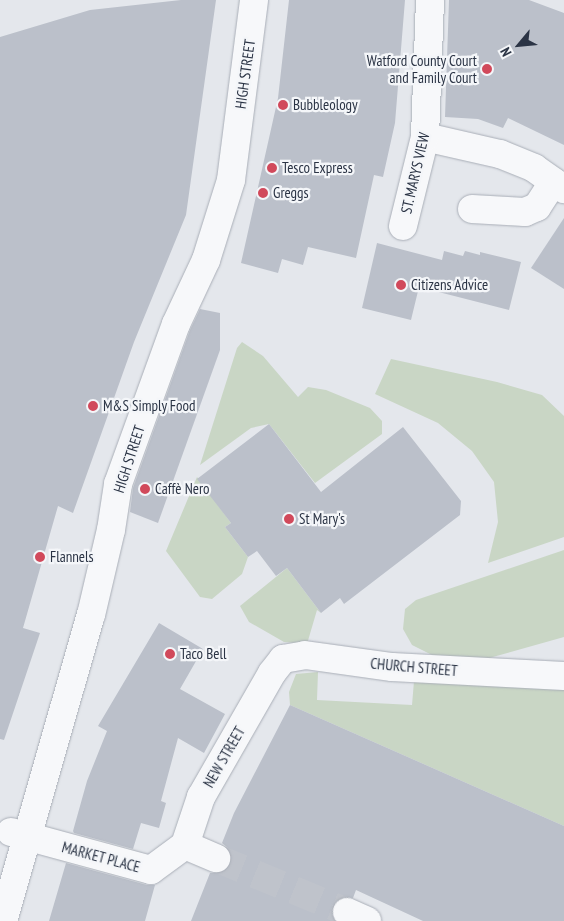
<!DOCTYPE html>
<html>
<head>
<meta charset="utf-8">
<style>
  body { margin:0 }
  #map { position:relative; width:564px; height:921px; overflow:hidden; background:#e4e7ec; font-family:"PT Sans Narrow",sans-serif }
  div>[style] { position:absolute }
  .green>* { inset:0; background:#c9d6c5 }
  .building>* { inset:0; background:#bbc0ca }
  .minor-tunnel>* { height:28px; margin-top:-14px; transform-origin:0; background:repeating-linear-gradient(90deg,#bfc3cb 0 28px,transparent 0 42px) }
  .roads { filter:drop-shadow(0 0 1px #a9aeb7) drop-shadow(0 0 1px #a9aeb7) }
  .minor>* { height:28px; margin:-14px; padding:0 14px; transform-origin:14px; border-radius:14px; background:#f7f8fa }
  .dots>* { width:14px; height:14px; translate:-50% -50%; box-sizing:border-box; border:2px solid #f4f6f9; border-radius:50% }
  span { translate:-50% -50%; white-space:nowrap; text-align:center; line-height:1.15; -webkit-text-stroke:4.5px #f4f6f9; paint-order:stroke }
  .poi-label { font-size:15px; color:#2b3445 }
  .right { translate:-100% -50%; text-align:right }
  .left { translate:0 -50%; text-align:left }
  .street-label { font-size:15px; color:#2b3445 }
  .north { position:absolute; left:494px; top:20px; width:50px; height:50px; -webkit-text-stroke:4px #f4f6f9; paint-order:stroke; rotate:242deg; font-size:14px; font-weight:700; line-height:20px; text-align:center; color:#2b3445 }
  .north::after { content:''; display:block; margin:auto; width:18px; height:22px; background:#2b3445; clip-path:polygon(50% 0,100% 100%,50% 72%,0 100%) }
</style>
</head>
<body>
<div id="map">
  <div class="green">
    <div style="clip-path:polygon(242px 342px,263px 356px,298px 397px,308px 387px,326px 390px,370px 408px,382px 421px,382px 434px,315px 483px,269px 424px,251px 428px,200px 465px,237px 348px)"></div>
    <div style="clip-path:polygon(391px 359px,497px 382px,542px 395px,564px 416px,564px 537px,488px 563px,498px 522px,494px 482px,472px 451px,438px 423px,375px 394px)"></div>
    <div style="clip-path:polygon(197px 477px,231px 523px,225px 527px,248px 557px,242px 574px,212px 599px,200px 597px,166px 551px)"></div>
    <div style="clip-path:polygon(564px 550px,564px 637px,482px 660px,432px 655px,412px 645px,403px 629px,405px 609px,416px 600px)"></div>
    <div style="clip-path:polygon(287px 568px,321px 613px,317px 610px,307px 644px,284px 642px,249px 622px,240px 606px)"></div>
    <div style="clip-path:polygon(318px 672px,317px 700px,412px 705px,414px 681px,564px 680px,564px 826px,290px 705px,289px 692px,296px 674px)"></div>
  </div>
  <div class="building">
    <div style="clip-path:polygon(181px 0,216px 0,186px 215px,134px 342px,73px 513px,58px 506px,23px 628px,40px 633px,4px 740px,0 739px,0 37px,90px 10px)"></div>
    <div style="clip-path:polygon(289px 0,405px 0,395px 123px,383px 177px,374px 175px,356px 258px,308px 247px,303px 265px,282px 259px,278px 273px,241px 263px,278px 98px)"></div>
    <div style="clip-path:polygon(449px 0,529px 0,564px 13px,564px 145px,508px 118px,503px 128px,478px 119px,445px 117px)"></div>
    <div style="clip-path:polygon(564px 218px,564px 289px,531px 268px)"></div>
    <div style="clip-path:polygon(377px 243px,442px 260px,444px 251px,463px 256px,465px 251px,480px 255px,480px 252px,521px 262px,509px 310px,419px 287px,411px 320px,362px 308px)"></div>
    <div style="clip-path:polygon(200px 309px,220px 313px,220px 350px,158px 523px,130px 512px,133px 488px,190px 330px)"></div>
    <div style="clip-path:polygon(269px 424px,321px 492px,403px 427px,461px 501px,460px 515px,344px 604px,340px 598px,321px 613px,287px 568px,276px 576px,257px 551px,248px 557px,225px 527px,231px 523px,197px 479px)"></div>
    <div style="clip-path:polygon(159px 623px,203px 649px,180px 689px,225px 714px,204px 753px,178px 738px,161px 801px,166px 803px,159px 828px,141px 823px,133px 849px,74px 833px,73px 831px,87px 781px,107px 731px,98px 726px)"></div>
    <div style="clip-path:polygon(290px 705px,564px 826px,564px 921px,423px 921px,356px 890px,353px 898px,345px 897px,338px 899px,333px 905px,331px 913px,334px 921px,191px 921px,210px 873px,218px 873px,225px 871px,230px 864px,231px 856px,228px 848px,222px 843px,234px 813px)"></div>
    <div style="clip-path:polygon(66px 863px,147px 885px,155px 885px,145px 921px,49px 921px)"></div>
  </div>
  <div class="minor-tunnel">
    <div style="left:216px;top:858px;width:142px;rotate:22.4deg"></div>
  </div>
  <div class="roads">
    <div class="minor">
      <div style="left:425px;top:137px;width:77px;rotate:12.8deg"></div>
      <div style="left:500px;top:154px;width:37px;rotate:22deg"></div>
      <div style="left:534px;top:168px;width:37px;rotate:35deg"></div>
      <div style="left:472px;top:209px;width:53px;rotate:3.2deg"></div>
      <div style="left:525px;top:212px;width:13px;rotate:-23deg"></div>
      <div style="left:537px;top:207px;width:30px;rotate:-57deg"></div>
      <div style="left:403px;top:226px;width:92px;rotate:-76.1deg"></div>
      <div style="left:425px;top:137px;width:137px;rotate:-87.9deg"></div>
      <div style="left:11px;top:832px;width:145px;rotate:15.2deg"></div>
      <div style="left:151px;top:870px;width:42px;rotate:-36.3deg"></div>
      <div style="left:185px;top:845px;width:51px;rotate:-71.6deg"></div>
      <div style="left:201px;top:797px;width:143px;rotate:-60.2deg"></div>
      <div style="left:272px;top:673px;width:18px;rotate:-52deg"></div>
      <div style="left:283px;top:659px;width:22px;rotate:-10deg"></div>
      <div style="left:305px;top:655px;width:88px;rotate:7.9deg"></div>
      <div style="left:392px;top:667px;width:172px;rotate:3deg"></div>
      <div style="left:185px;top:845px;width:34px;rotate:23deg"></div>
      <div style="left:347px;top:912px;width:22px;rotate:24deg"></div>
      <div style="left:3px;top:921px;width:318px;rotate:-74deg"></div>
      <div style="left:91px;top:615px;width:87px;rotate:-76.8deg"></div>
      <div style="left:111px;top:530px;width:47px;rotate:-81.3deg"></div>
      <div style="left:118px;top:484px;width:170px;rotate:-70.1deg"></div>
      <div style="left:176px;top:324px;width:71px;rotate:-64.9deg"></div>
      <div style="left:206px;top:260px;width:84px;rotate:-72.6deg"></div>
      <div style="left:231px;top:180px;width:181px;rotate:-82.7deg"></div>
    </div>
  </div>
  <div class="dots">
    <div style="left:487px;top:69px;background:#d1495b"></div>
    <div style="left:283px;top:105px;background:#d1495b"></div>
    <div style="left:272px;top:168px;background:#d1495b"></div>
    <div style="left:263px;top:193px;background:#d1495b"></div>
    <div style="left:401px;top:285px;background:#d1495b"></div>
    <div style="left:93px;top:406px;background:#d1495b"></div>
    <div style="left:145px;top:489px;background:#d1495b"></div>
    <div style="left:289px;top:519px;background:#d1495b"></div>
    <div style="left:40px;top:557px;background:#d1495b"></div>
    <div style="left:170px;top:654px;background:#d1495b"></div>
  </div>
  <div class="poi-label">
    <span class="right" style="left:477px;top:69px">Watford County Court<br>and Family Court</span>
    <span class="left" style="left:293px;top:105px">Bubbleology</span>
    <span class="left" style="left:282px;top:168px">Tesco Express</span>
    <span class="left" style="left:273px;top:193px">Greggs</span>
    <span class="left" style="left:411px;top:285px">Citizens Advice</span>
    <span class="left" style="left:103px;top:406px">M&amp;S Simply Food</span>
    <span class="left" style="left:155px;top:489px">Caffè Nero</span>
    <span class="left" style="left:299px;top:519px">St Mary's</span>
    <span class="left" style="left:50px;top:557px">Flannels</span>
    <span class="left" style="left:180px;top:654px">Taco Bell</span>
  </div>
  <div class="street-label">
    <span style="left:245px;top:74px;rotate:-82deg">HIGH STREET</span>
    <span style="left:415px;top:173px;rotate:-77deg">ST. MARYS VIEW</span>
    <span style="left:129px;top:459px;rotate:-72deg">HIGH STREET</span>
    <span style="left:414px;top:667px;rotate:5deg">CHURCH STREET</span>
    <span style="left:224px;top:757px;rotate:-60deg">NEW STREET</span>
    <span style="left:101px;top:857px;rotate:15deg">MARKET PLACE</span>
  </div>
  <div class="north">N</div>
</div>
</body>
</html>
